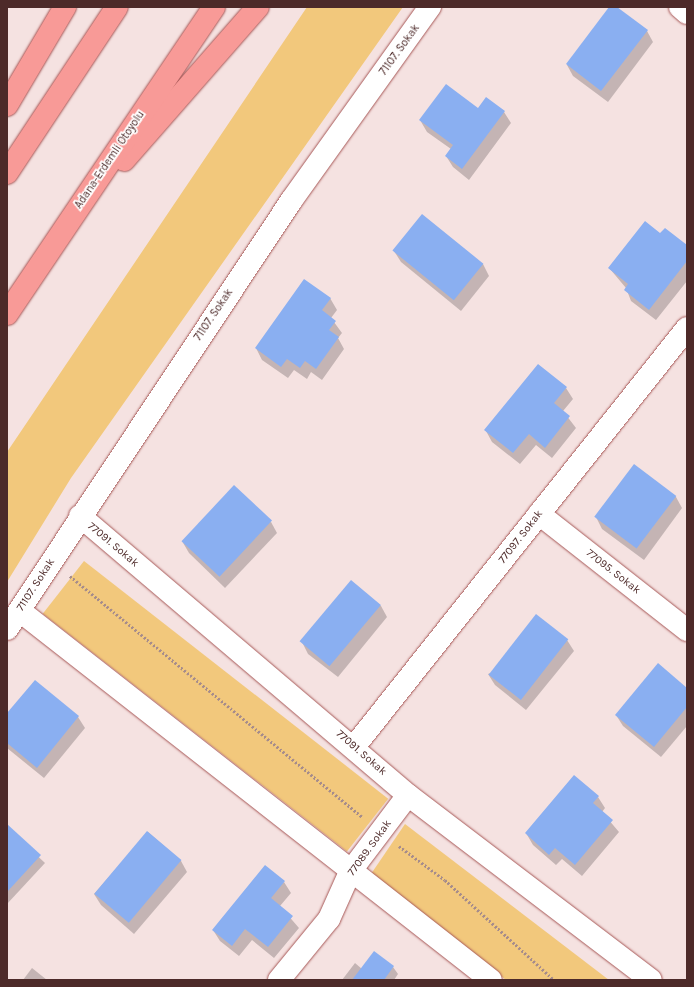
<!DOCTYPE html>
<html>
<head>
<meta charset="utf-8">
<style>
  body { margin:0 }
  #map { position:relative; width:694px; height:987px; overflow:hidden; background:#f5e2e1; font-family:Karla,sans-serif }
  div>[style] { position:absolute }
  .green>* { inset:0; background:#f2c87c; transform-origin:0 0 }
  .shadow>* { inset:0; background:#0003 }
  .building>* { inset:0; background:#8aaff1; transform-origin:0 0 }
  .path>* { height:2.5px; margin-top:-1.25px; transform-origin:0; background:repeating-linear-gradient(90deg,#a68c8b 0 2px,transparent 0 4px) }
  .roads { filter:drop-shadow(0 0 1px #a75857) drop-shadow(0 0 1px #a75857) }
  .minor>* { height:22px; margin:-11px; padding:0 11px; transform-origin:11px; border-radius:11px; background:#fff }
  .highway>* { height:22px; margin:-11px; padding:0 11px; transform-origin:11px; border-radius:11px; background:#f89a97 }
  span { translate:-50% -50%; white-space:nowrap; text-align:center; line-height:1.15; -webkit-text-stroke:3.5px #fff; paint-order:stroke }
  .street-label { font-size:11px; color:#4d2a29 }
  .frame { position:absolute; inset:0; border:8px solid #4d2a29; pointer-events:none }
</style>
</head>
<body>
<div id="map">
  <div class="green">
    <div style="clip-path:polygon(307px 7px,403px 7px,71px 478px,7px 582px,7px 452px)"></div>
    <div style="left:84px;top:561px;width:386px;height:67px;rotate:38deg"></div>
    <div style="clip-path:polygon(405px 824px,609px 980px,506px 980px,371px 874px)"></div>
  </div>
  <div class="shadow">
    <div style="clip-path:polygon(610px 7px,615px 7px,647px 31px,653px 42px,608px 102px,573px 76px,567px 65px)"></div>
    <div style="clip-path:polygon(479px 110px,504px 112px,511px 123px,469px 180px,453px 167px,446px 156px,451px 149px,427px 132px,420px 120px)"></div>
    <div style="clip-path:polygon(661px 235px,687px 246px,687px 281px,656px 320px,631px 301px,626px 288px,610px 269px)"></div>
    <div style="clip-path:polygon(394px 251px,483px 264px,489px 276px,461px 311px,401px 262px)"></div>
    <div style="clip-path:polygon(330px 298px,337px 310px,331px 318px,342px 333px,338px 338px,344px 349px,322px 380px,311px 372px,307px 379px,294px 370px,288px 378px,262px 360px,256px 348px)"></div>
    <div style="clip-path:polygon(566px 388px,573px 399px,563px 411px,576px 428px,552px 458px,536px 445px,520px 464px,492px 442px,486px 431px)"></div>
    <div style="clip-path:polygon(635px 466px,676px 497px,682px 508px,644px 560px,602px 529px,596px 517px)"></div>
    <div style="clip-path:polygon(271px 522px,277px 533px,225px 588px,189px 553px,182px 541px)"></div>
    <div style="clip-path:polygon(351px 582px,381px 606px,387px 617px,338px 677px,308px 654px,302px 642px)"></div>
    <div style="clip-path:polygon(567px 640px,574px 651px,526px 710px,495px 685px,488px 674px)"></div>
    <div style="clip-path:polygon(35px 681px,78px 717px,85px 728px,44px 778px,7px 748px,7px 715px)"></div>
    <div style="clip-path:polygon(687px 689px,687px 726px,661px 757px,623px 726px,616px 715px)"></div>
    <div style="clip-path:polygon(598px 797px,605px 808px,602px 812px,619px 832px,582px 876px,562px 859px,556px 865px,533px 845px,526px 833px)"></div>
    <div style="clip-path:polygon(7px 827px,45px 863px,7px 904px)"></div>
    <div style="clip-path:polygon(148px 832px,181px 861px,187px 872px,134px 934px,101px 905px,94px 894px)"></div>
    <div style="clip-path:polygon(284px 882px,291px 893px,280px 906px,299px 928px,274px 958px,252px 940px,239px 956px,220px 941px,213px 930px)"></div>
    <div style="clip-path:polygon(355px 963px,362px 969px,393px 967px,398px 974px,394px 980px,342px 980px)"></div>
    <div style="clip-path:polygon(32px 968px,47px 980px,23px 980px)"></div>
  </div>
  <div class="building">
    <div style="clip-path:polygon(609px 7px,617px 7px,648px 30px,601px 91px,566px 64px)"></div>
    <div style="clip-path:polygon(446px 84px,478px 108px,486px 97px,505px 111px,462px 169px,445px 156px,453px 145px,419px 120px)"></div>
    <div style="left:422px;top:214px;width:79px;height:47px;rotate:39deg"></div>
    <div style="clip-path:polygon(645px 221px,660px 233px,665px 228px,687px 245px,687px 261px,649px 310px,624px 290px,628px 284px,608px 268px)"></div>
    <div style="clip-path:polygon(304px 279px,331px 298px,322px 310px,336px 321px,329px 330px,339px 337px,316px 369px,305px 361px,300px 368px,287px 359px,281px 367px,255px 348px)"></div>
    <div style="clip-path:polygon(538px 364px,567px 387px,554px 403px,570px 416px,545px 448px,529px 434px,513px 453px,484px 430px)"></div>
    <div style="left:634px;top:464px;width:53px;height:66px;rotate:37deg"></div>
    <div style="left:234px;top:485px;width:52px;height:77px;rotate:43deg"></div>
    <div style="left:351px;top:580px;width:39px;height:80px;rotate:40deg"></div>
    <div style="left:536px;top:614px;width:41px;height:77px;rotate:38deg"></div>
    <div style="clip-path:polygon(658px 663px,687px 688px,687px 707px,654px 747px,615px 715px)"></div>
    <div style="clip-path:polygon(35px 680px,79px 716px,37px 768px,7px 743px,7px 713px)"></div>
    <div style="clip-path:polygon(574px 775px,599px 796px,593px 803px,613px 820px,575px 865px,555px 848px,549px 855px,525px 833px)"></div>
    <div style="clip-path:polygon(7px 824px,41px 855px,7px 892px)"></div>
    <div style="left:147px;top:831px;width:45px;height:82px;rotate:40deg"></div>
    <div style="clip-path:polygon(265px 865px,285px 881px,271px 898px,293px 916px,268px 947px,245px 929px,232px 946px,212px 930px)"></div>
    <div style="clip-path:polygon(374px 951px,394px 966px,384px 980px,352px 980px)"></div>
  </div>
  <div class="path">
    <div style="left:70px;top:576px;width:379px;rotate:39.5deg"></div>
    <div style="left:399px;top:846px;width:57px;rotate:36.5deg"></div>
    <div style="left:445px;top:880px;width:148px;rotate:42.5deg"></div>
  </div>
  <div class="roads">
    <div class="minor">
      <div style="left:680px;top:7px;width:9px;rotate:41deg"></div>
      <div style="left:539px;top:514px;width:188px;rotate:38.1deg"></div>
      <div style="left:80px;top:516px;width:431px;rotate:40.4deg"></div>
      <div style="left:408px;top:795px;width:305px;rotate:37.3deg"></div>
      <div style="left:20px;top:611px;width:598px;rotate:38.08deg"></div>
      <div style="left:7px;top:629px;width:514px;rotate:-56.43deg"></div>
      <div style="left:291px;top:201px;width:239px;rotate:-54.4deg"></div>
      <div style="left:354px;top:747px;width:535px;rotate:-51.52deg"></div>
      <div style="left:279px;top:980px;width:79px;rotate:-50.7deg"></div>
      <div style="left:329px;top:919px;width:51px;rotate:-65.9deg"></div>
      <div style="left:350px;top:872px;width:96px;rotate:-53deg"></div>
    </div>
    <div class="highway">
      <div style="left:7px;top:105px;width:114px;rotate:-59.4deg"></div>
      <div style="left:124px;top:160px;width:203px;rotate:-48.8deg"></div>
      <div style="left:7px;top:173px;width:199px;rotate:-56.5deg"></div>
      <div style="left:7px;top:314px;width:370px;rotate:-56deg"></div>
    </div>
  </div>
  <div class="street-label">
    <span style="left:400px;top:50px;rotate:-54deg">71107. Sokak</span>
    <span style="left:110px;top:160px;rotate:-56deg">Adana-Erdemli Otoyolu</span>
    <span style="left:214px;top:315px;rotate:-56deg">71107. Sokak</span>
    <span style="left:521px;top:537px;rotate:-52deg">77097. Sokak</span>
    <span style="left:113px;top:545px;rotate:40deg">77091. Sokak</span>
    <span style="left:613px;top:572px;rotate:38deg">77095. Sokak</span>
    <span style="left:36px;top:585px;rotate:-57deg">71107. Sokak</span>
    <span style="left:361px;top:753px;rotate:41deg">77091. Sokak</span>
    <span style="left:370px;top:848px;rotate:-54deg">77089. Sokak</span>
  </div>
  <div class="frame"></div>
</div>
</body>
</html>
